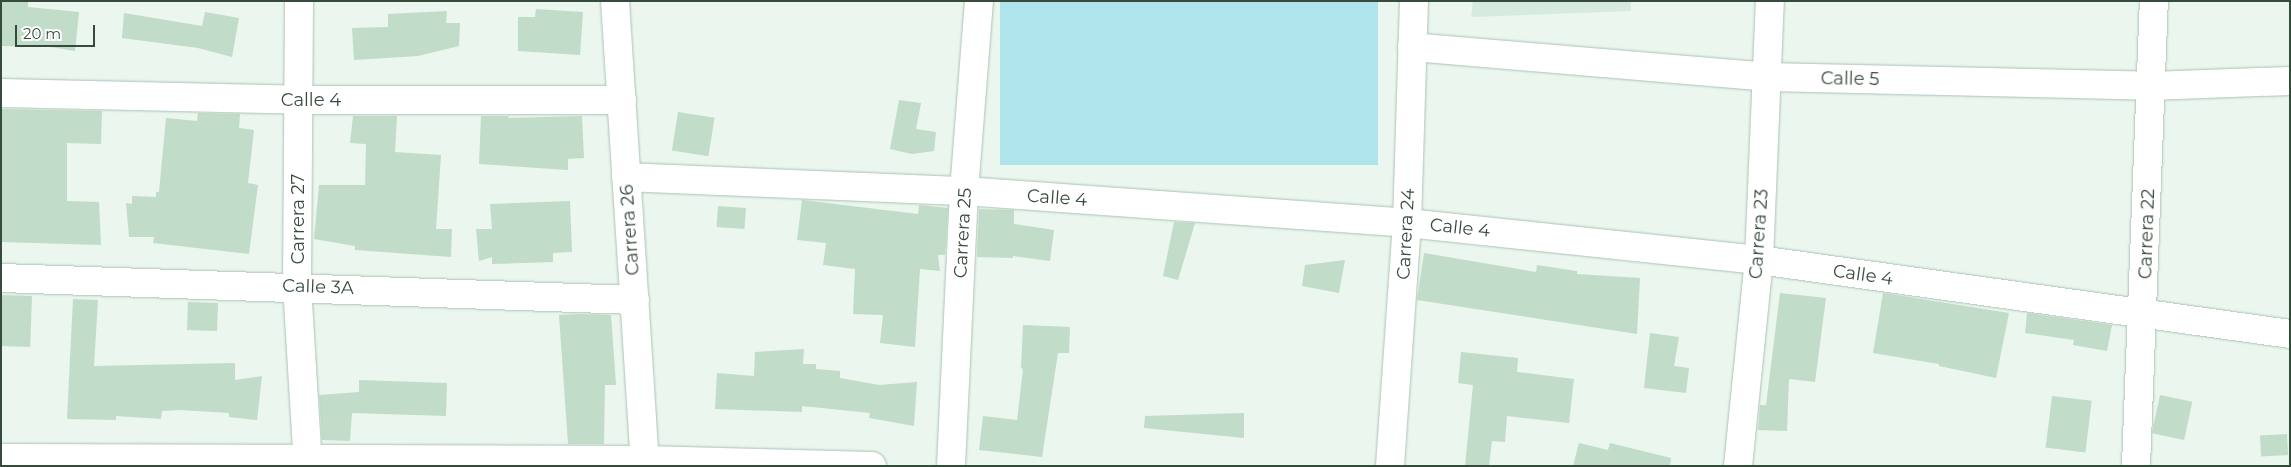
<!DOCTYPE html>
<html>
<head>
<meta charset="utf-8">
<style>
  body { margin:0 }
  #map { position:relative; width:2291px; height:467px; overflow:hidden; background:#eaf6ee; font-family:Montserrat,sans-serif }
  div>[style] { position:absolute }
  .residential>* { inset:0; background:#d7eadf }
  .green>* { inset:0; background:#b0e4ed; transform-origin:0 0 }
  .building>* { inset:0; background:#c1dcc9; transform-origin:0 0 }
  .roads { filter:drop-shadow(0 0 1px #abc2b3) drop-shadow(0 0 1px #abc2b3) }
  .street>* { height:28px; margin:-14px; padding:0 14px; transform-origin:14px; border-radius:14px; background:#fff }
  span { translate:-50% -50%; white-space:nowrap; text-align:center; line-height:1.15; -webkit-text-stroke:4.5px #fff; paint-order:stroke }
  .street-label { font-size:18px; color:#374b3d }
  .frame { position:absolute; inset:0; border:2px solid #374b3d; pointer-events:none }
  .scale { position:absolute; left:15px; top:25px; width:80px; height:22px; box-sizing:border-box; border:2px solid #374b3d; border-top:0; padding-left:6px; font-size:15px; line-height:18px; white-space:nowrap; color:#374b3d; -webkit-text-stroke:4px #fff; paint-order:stroke }
</style>
</head>
<body>
<div id="map">
  <div class="residential">
    <div style="clip-path:polygon(1473px 1px,1631px 1px,1631px 11px,1471px 17px)"></div>
  </div>
  <div class="green">
    <div style="left:1000px;top:1px;width:378px;height:164px"></div>
  </div>
  <div class="building">
    <div style="clip-path:polygon(1px 1px,28px 1px,28px 7px,79px 12px,75px 51px,51px 47px,1px 46px)"></div>
    <div style="clip-path:polygon(536px 9px,583px 12px,580px 55px,518px 51px,518px 17px,535px 17px)"></div>
    <div style="clip-path:polygon(447px 11px,446px 23px,460px 23px,459px 46px,418px 56px,354px 60px,352px 28px,388px 27px,388px 14px)"></div>
    <div style="clip-path:polygon(205px 12px,239px 18px,232px 57px,198px 48px,122px 38px,124px 13px,202px 26px)"></div>
    <div style="clip-path:polygon(899px 100px,921px 103px,916px 129px,936px 132px,934px 151px,912px 154px,890px 149px)"></div>
    <div style="clip-path:polygon(1px 109px,102px 111px,101px 144px,67px 143px,67px 201px,99px 202px,101px 245px,1px 242px)"></div>
    <div style="left:678px;top:112px;width:37px;height:39px;rotate:9deg"></div>
    <div style="clip-path:polygon(198px 113px,240px 114px,239px 128px,254px 130px,248px 183px,258px 185px,249px 254px,153px 243px,154px 237px,129px 237px,126px 203px,132px 204px,132px 196px,156px 197px,156px 192px,159px 192px,166px 118px,197px 121px)"></div>
    <div style="clip-path:polygon(353px 116px,397px 116px,395px 152px,441px 155px,436px 229px,452px 229px,451px 257px,355px 250px,355px 246px,314px 239px,319px 185px,365px 185px,366px 144px,350px 143px)"></div>
    <div style="clip-path:polygon(481px 116px,509px 116px,508px 118px,582px 116px,584px 158px,568px 159px,568px 170px,479px 164px)"></div>
    <div style="clip-path:polygon(802px 200px,918px 214px,919px 205px,948px 208px,945px 255px,938px 255px,940px 271px,920px 269px,915px 347px,880px 343px,883px 315px,853px 314px,855px 269px,823px 265px,826px 243px,797px 240px)"></div>
    <div style="clip-path:polygon(570px 201px,572px 252px,553px 253px,553px 262px,492px 264px,492px 257px,479px 261px,476px 229px,492px 229px,490px 204px)"></div>
    <div style="left:718px;top:206px;width:28px;height:21px;rotate:4deg"></div>
    <div style="clip-path:polygon(979px 209px,1014px 210px,1014px 224px,1054px 230px,1050px 261px,1013px 256px,1013px 258px,977px 257px)"></div>
    <div style="clip-path:polygon(1174px 222px,1195px 223px,1178px 280px,1163px 276px)"></div>
    <div style="clip-path:polygon(1424px 253px,1536px 272px,1537px 265px,1577px 271px,1577px 274px,1640px 278px,1637px 334px,1417px 300px)"></div>
    <div style="clip-path:polygon(1345px 260px,1339px 293px,1302px 286px,1305px 265px)"></div>
    <div style="clip-path:polygon(1780px 293px,1826px 298px,1815px 382px,1789px 379px,1787px 431px,1758px 430px,1760px 405px,1766px 405px)"></div>
    <div style="clip-path:polygon(1883px 293px,2009px 313px,1996px 378px,1939px 366px,1939px 364px,1873px 353px)"></div>
    <div style="left:1px;top:295px;width:31px;height:51px;rotate:2deg"></div>
    <div style="clip-path:polygon(73px 299px,98px 300px,94px 366px,235px 363px,235px 380px,262px 376px,257px 420px,229px 417px,229px 413px,180px 410px,162px 411px,161px 419px,116px 416px,116px 420px,67px 419px)"></div>
    <div style="left:188px;top:302px;width:30px;height:28px;rotate:2deg"></div>
    <div style="clip-path:polygon(2027px 313px,2112px 325px,2107px 351px,2073px 345px,2074px 340px,2025px 333px)"></div>
    <div style="clip-path:polygon(580px 314px,611px 315px,616px 385px,605px 385px,604px 444px,568px 444px,559px 315px)"></div>
    <div style="clip-path:polygon(1023px 325px,1070px 327px,1069px 353px,1058px 353px,1042px 457px,979px 450px,983px 416px,1017px 420px,1023px 369px,1021px 368px)"></div>
    <div style="clip-path:polygon(1650px 333px,1679px 337px,1674px 366px,1689px 368px,1686px 393px,1644px 388px)"></div>
    <div style="clip-path:polygon(804px 349px,803px 364px,816px 364px,816px 369px,840px 371px,840px 378px,879px 385px,917px 382px,914px 426px,869px 418px,870px 413px,802px 406px,802px 412px,715px 409px,717px 373px,754px 376px,755px 352px)"></div>
    <div style="clip-path:polygon(1461px 352px,1518px 358px,1517px 372px,1574px 379px,1569px 423px,1507px 416px,1505px 442px,1492px 441px,1489px 466px,1465px 466px,1473px 385px,1458px 383px)"></div>
    <div style="clip-path:polygon(359px 380px,447px 383px,446px 416px,352px 413px,350px 441px,322px 440px,319px 395px,359px 392px)"></div>
    <div style="left:2160px;top:395px;width:33px;height:39px;rotate:12deg"></div>
    <div style="left:2052px;top:396px;width:40px;height:52px;rotate:7deg"></div>
    <div style="clip-path:polygon(1244px 413px,1244px 438px,1144px 428px,1145px 416px)"></div>
    <div style="left:2287px;top:434px;width:21px;height:27px;rotate:87deg"></div>
    <div style="clip-path:polygon(1579px 443px,1608px 450px,1610px 443px,1671px 458px,1670px 466px,1573px 466px)"></div>
  </div>
  <div class="roads">
    <div class="street">
      <div style="left:299px;top:1px;width:285px;rotate:90.4deg"></div>
      <div style="left:297px;top:286px;width:180px;rotate:86.5deg"></div>
      <div style="left:615px;top:1px;width:460px;rotate:86.3deg"></div>
      <div style="left:1412px;top:47px;width:357px;rotate:4.8deg"></div>
      <div style="left:1768px;top:77px;width:383px;rotate:1.3deg"></div>
      <div style="left:2151px;top:86px;width:139px;rotate:-2.1deg"></div>
      <div style="left:1px;top:93px;width:298px;rotate:1.3deg"></div>
      <div style="left:299px;top:100px;width:323px"></div>
      <div style="left:626px;top:177px;width:338px;rotate:2.4deg"></div>
      <div style="left:964px;top:191px;width:444px;rotate:4.1deg"></div>
      <div style="left:1407px;top:223px;width:354px;rotate:6deg"></div>
      <div style="left:1759px;top:260px;width:536px;rotate:7.93deg"></div>
      <div style="left:1px;top:278px;width:634px;rotate:1.99deg"></div>
      <div style="left:1px;top:458px;width:644px;rotate:0.18deg"></div>
      <div style="left:645px;top:460px;width:227px;rotate:1.5deg"></div>
      <div style="left:951px;top:466px;width:275px;rotate:-87.3deg"></div>
      <div style="left:964px;top:191px;width:191px;rotate:-85.5deg"></div>
      <div style="left:1390px;top:466px;width:244px;rotate:-86deg"></div>
      <div style="left:1407px;top:223px;width:222px;rotate:-88.2deg"></div>
      <div style="left:1738px;top:466px;width:207px;rotate:-84.2deg"></div>
      <div style="left:1759px;top:260px;width:259px;rotate:-87.6deg"></div>
      <div style="left:2136px;top:466px;width:465px;rotate:-87.8deg"></div>
    </div>
  </div>
  <div class="street-label">
    <span style="left:1850px;top:79px;rotate:1deg">Calle 5</span>
    <span style="left:311px;top:100px">Calle 4</span>
    <span style="left:1057px;top:198px;rotate:4deg">Calle 4</span>
    <span style="left:298px;top:219px;rotate:-90deg">Carrera 27</span>
    <span style="left:1460px;top:228px;rotate:6deg">Calle 4</span>
    <span style="left:630px;top:230px;rotate:-94deg">Carrera 26</span>
    <span style="left:963px;top:233px;rotate:-87deg">Carrera 25</span>
    <span style="left:1406px;top:234px;rotate:-87deg">Carrera 24</span>
    <span style="left:1759px;top:234px;rotate:-86deg">Carrera 23</span>
    <span style="left:2147px;top:234px;rotate:-88deg">Carrera 22</span>
    <span style="left:1863px;top:275px;rotate:8deg">Calle 4</span>
    <span style="left:318px;top:287px;rotate:2deg">Calle 3A</span>
  </div>
  <div class="frame"></div>
  <div class="scale">20 m</div>
</div>
</body>
</html>
